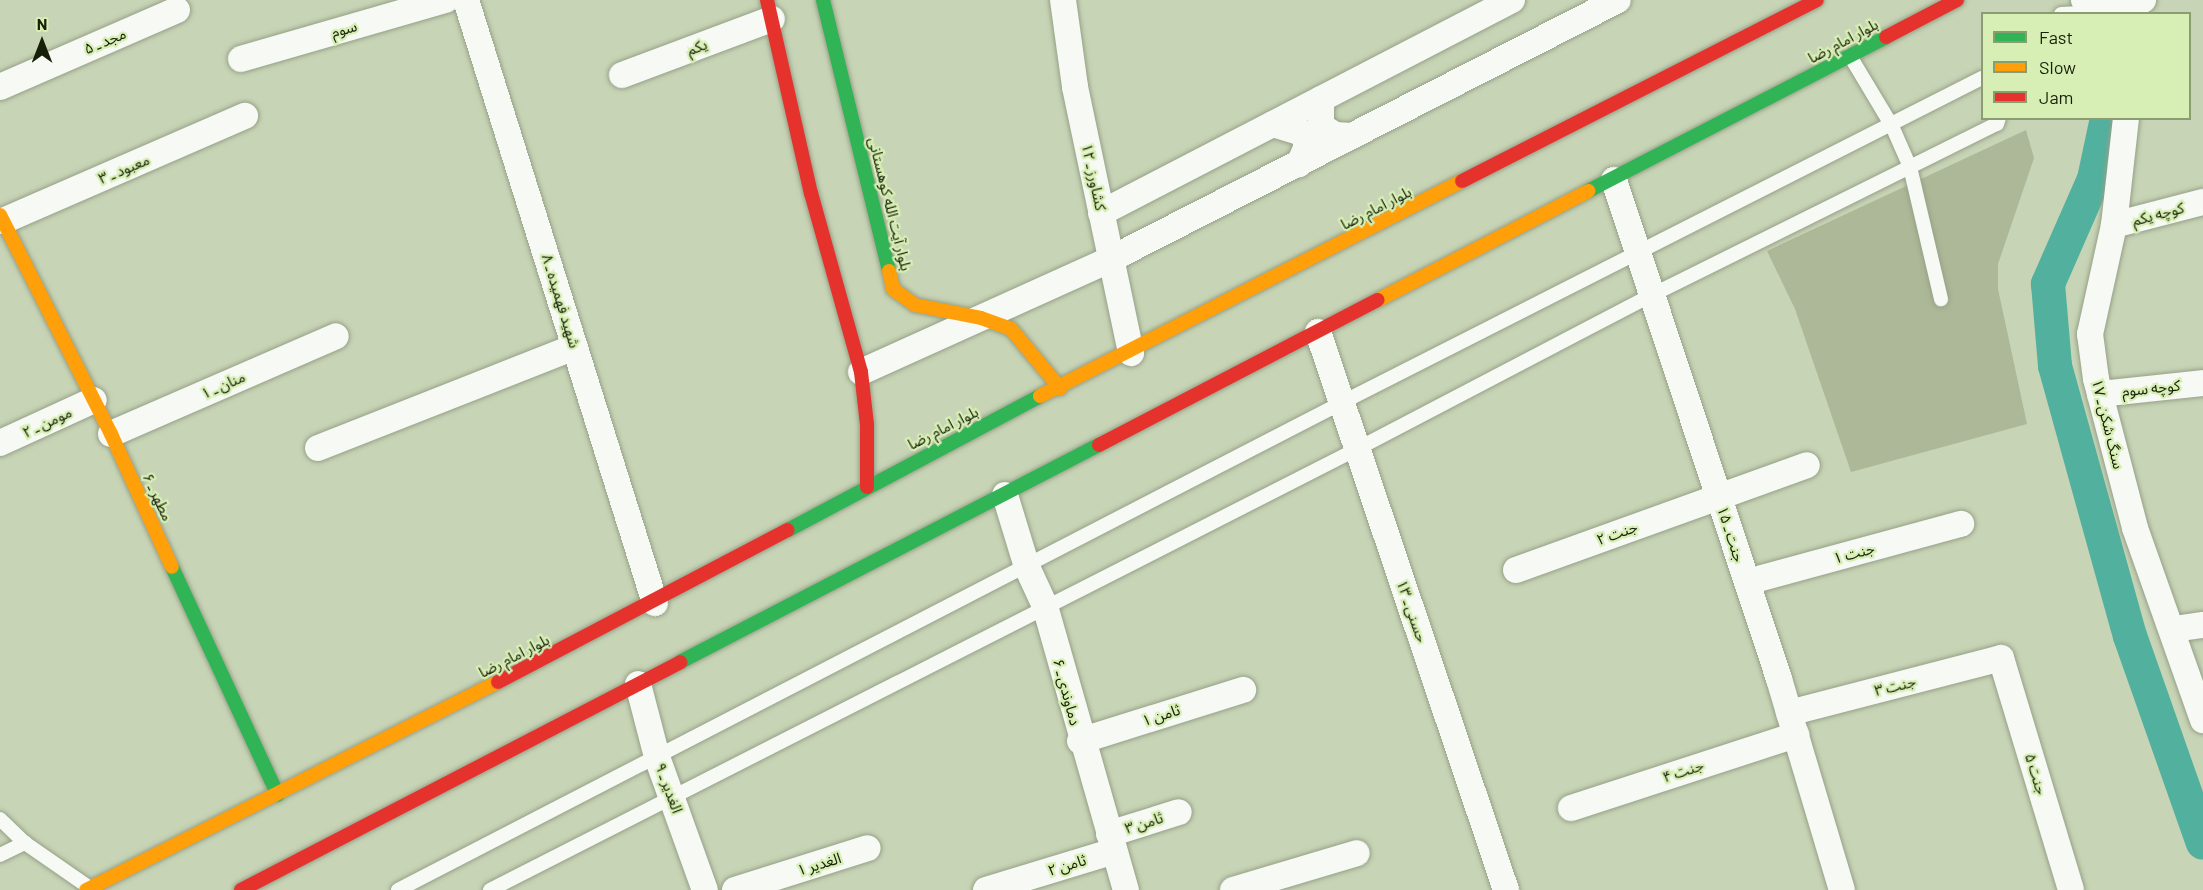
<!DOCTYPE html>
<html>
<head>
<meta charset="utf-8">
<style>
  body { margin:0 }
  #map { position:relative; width:2203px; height:890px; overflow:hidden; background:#c7d4b5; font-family:Barlow,"Noto Sans Arabic",sans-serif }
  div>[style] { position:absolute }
  .canal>* { height:34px; margin:-17px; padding:0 17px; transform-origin:17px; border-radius:17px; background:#52b09e }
  .building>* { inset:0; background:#acb897 }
  .roads { filter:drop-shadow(0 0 2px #96a088) drop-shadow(0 0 2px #96a088) }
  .lane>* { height:14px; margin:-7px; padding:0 7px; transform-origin:7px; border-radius:7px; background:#f7f9f4 }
  .street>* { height:26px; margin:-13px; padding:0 13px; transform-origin:13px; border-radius:13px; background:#f7f9f4 }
  .fast>* { height:14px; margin:-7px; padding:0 7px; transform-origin:7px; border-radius:7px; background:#30b455 }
  .slow>* { height:14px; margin:-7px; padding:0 7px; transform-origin:7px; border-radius:7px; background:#ff9f0a }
  .jam>* { height:14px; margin:-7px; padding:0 7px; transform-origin:7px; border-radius:7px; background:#e5322d }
  span { translate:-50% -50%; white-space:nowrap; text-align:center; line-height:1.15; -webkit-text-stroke:4.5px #d7efb4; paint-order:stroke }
  .street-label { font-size:15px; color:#171f09 }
  .legend { position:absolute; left:1981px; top:12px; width:210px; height:108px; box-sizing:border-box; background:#d7efb4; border:2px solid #8a9c70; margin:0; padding:8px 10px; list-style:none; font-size:18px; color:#171f09 }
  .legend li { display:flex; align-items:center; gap:12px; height:30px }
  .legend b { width:30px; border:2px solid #8a9c70 }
  .north { position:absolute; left:12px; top:12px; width:60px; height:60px; -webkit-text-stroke:4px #d7efb4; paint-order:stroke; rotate:0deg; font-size:16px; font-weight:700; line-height:24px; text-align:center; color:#171f09 }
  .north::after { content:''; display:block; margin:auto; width:21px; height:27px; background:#171f09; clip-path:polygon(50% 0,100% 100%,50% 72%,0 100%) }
</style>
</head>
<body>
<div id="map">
  <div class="canal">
    <div style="left:2107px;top:118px;width:62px;rotate:102deg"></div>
    <div style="left:2094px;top:179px;width:115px;rotate:113.7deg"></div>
    <div style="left:2048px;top:284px;width:82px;rotate:85.1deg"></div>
    <div style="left:2055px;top:366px;width:280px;rotate:74.5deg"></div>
    <div style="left:2130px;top:636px;width:219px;rotate:70.6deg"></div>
  </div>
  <div class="building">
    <div style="clip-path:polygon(2026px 130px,2034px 158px,1998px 264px,1998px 289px,2027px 424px,1851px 472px,1795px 309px,1767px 251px)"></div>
  </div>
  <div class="roads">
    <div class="lane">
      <div style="left:2061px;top:14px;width:34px;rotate:-3deg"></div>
      <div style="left:1850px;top:56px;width:82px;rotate:59deg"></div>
      <div style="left:1892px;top:126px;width:45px;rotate:66.3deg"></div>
      <div style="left:1910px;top:167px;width:136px;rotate:76.8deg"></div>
      <div style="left:0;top:819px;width:35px;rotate:44deg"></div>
      <div style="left:25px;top:843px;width:79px;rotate:34.7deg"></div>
      <div style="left:0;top:855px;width:28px;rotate:-26deg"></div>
      <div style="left:398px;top:890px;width:1061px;rotate:-27.31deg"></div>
      <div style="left:1341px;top:403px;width:719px;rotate:-26.89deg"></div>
      <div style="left:490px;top:890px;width:973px;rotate:-26.96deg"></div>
      <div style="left:1357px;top:449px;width:333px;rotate:-27.6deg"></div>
      <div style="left:1652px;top:295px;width:385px;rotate:-26.4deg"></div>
      <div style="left:1997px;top:124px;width:6px;rotate:-72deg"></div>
    </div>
    <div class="street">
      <div style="left:466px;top:0;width:632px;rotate:72.6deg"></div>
      <div style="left:1063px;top:0;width:88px;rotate:82.1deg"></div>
      <div style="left:1075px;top:87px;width:272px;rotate:78.1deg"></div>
      <div style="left:2084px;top:0;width:38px;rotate:22deg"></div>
      <div style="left:2118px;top:12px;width:28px;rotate:-26deg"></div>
      <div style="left:241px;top:59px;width:213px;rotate:-16.1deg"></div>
      <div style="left:622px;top:75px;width:160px;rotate:-20.5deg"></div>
      <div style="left:0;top:87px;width:193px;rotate:-23.5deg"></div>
      <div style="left:1321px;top:99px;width:27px;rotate:90deg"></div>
      <div style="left:1321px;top:126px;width:17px;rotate:33deg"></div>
      <div style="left:1335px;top:135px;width:17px;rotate:3deg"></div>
      <div style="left:2126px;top:118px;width:108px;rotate:96.4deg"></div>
      <div style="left:2114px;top:225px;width:112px;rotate:102.4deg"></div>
      <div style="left:2090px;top:334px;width:45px;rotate:82.4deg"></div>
      <div style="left:2096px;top:379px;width:154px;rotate:75.3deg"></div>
      <div style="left:2135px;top:528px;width:204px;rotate:70.5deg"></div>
      <div style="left:1273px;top:124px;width:31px;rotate:17deg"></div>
      <div style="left:1303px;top:133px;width:14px;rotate:73deg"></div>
      <div style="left:1307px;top:146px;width:20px;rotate:114deg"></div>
      <div style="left:1614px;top:180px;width:526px;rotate:71.7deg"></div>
      <div style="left:1779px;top:679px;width:220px;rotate:73.4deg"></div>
      <div style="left:1101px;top:213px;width:463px;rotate:-27.4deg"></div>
      <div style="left:3px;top:221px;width:264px;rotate:-23.5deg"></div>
      <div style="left:2114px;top:225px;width:92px;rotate:-14.5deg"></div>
      <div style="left:1318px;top:332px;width:589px;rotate:71.38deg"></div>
      <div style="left:861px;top:372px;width:274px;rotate:-24.3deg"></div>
      <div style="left:1111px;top:259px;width:569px;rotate:-27.06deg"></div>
      <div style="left:2100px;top:394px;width:104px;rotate:-6.1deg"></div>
      <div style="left:111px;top:434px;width:245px;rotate:-23.5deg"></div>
      <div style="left:0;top:443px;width:103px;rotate:-24.6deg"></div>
      <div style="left:318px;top:448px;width:276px;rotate:-21.5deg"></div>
      <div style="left:1005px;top:495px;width:75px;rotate:73deg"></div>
      <div style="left:1027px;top:567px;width:43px;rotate:65.2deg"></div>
      <div style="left:1045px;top:606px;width:295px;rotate:74.1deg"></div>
      <div style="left:1516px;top:570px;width:309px;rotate:-19.8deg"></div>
      <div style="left:1747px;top:582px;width:222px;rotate:-15.2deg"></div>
      <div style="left:2174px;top:629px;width:29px;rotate:-8deg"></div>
      <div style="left:638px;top:684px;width:75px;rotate:75.4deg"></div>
      <div style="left:657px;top:757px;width:141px;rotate:70.2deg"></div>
      <div style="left:1789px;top:713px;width:219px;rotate:-14.5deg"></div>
      <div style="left:2001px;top:658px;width:242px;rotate:73.2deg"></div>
      <div style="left:1080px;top:741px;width:171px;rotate:-17.4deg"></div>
      <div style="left:1571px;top:808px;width:237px;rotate:-18deg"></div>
      <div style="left:1109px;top:834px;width:73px;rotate:-17.4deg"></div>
      <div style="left:735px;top:890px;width:139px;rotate:-17.5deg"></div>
      <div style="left:986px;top:890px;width:134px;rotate:-16.9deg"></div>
      <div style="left:1233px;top:890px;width:129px;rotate:-16.6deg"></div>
    </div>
    <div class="fast">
      <div style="left:823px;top:0;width:279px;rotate:76.3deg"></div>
      <div style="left:1588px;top:191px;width:335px;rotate:-27.3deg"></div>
      <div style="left:788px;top:530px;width:285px;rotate:-28deg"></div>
      <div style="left:172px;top:567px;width:251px;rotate:65.1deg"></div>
      <div style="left:680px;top:662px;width:472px;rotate:-27.4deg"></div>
    </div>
    <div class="slow">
      <div style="left:0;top:215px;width:246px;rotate:63.1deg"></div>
      <div style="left:111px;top:434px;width:146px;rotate:65.4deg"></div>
      <div style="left:889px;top:271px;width:18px;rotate:77deg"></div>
      <div style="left:893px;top:289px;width:27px;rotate:36deg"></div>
      <div style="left:915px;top:305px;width:67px;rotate:11.1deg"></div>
      <div style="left:981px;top:318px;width:32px;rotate:20deg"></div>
      <div style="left:1011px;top:329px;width:77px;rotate:50.3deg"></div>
      <div style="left:1378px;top:300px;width:237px;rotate:-27.4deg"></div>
      <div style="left:1040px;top:396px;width:474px;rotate:-27deg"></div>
      <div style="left:86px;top:890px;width:462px;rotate:-26.8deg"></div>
    </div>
    <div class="jam">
      <div style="left:767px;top:0;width:198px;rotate:77.2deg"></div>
      <div style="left:811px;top:193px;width:186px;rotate:74.4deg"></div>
      <div style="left:861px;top:372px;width:53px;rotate:83.5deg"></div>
      <div style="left:867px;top:425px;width:62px;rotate:90deg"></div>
      <div style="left:1886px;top:37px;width:80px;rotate:-27.5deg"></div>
      <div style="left:1462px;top:181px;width:398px;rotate:-27deg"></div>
      <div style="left:1099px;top:445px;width:314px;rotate:-27.5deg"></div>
      <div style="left:498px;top:682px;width:327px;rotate:-27.7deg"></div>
      <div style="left:241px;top:890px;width:495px;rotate:-27.4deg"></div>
    </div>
  </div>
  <div class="street-label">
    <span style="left:344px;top:29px;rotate:-16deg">سوم</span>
    <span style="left:105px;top:41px;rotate:-23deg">مجد ـ ۵</span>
    <span style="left:1843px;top:41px;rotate:-28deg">بلوار امام رضا</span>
    <span style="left:697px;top:47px;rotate:-21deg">یکم</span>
    <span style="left:124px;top:169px;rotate:-23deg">معبود ـ ۳</span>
    <span style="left:1094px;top:177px;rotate:78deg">کشاورز ـ ۱۲</span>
    <span style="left:890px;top:204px;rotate:76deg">بلوار آیت الله کوهستانی</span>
    <span style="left:1376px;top:208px;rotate:-27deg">بلوار امام رضا</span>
    <span style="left:2158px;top:214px;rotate:-15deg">کوچه یکم</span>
    <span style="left:561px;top:301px;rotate:73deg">شهید فهمیده ـ ۸</span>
    <span style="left:223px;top:385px;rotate:-24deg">منان ـ ۱</span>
    <span style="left:2151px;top:388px;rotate:-6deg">کوچه سوم</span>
    <span style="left:47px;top:422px;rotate:-25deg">مومن ـ ۲</span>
    <span style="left:2108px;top:424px;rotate:76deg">سنگ شکن ـ ۱۷</span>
    <span style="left:943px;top:428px;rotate:-27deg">بلوار امام رضا</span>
    <span style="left:158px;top:497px;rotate:65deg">مطهر ـ ۶</span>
    <span style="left:1617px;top:533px;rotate:-20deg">جنت ۲</span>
    <span style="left:1731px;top:534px;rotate:72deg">جنت ـ ۱۵</span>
    <span style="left:1854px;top:553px;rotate:-15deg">جنت ۱</span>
    <span style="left:1412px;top:611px;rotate:71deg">حسنی ـ ۱۳</span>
    <span style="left:514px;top:656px;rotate:-27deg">بلوار امام رضا</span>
    <span style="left:1895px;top:686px;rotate:-14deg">جنت ۳</span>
    <span style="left:1067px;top:692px;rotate:75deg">دماوندی ـ ۶</span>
    <span style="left:1161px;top:715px;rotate:-18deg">ثامن ۱</span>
    <span style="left:1683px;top:771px;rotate:-18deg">جنت ۴</span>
    <span style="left:2036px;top:774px;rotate:73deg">جنت ۵</span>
    <span style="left:669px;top:788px;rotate:70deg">الغدیر ـ ۹</span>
    <span style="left:1144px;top:823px;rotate:-18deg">ثامن ۳</span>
    <span style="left:819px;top:864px;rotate:-17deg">الغدیر ۱</span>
    <span style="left:1067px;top:865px;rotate:-17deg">ثامن ۲</span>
  </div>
  <ul class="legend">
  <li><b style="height:8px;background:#30b455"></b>Fast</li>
  <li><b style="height:8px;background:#ff9f0a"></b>Slow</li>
  <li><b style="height:8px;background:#e5322d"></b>Jam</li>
  </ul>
  <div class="north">N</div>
</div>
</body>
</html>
